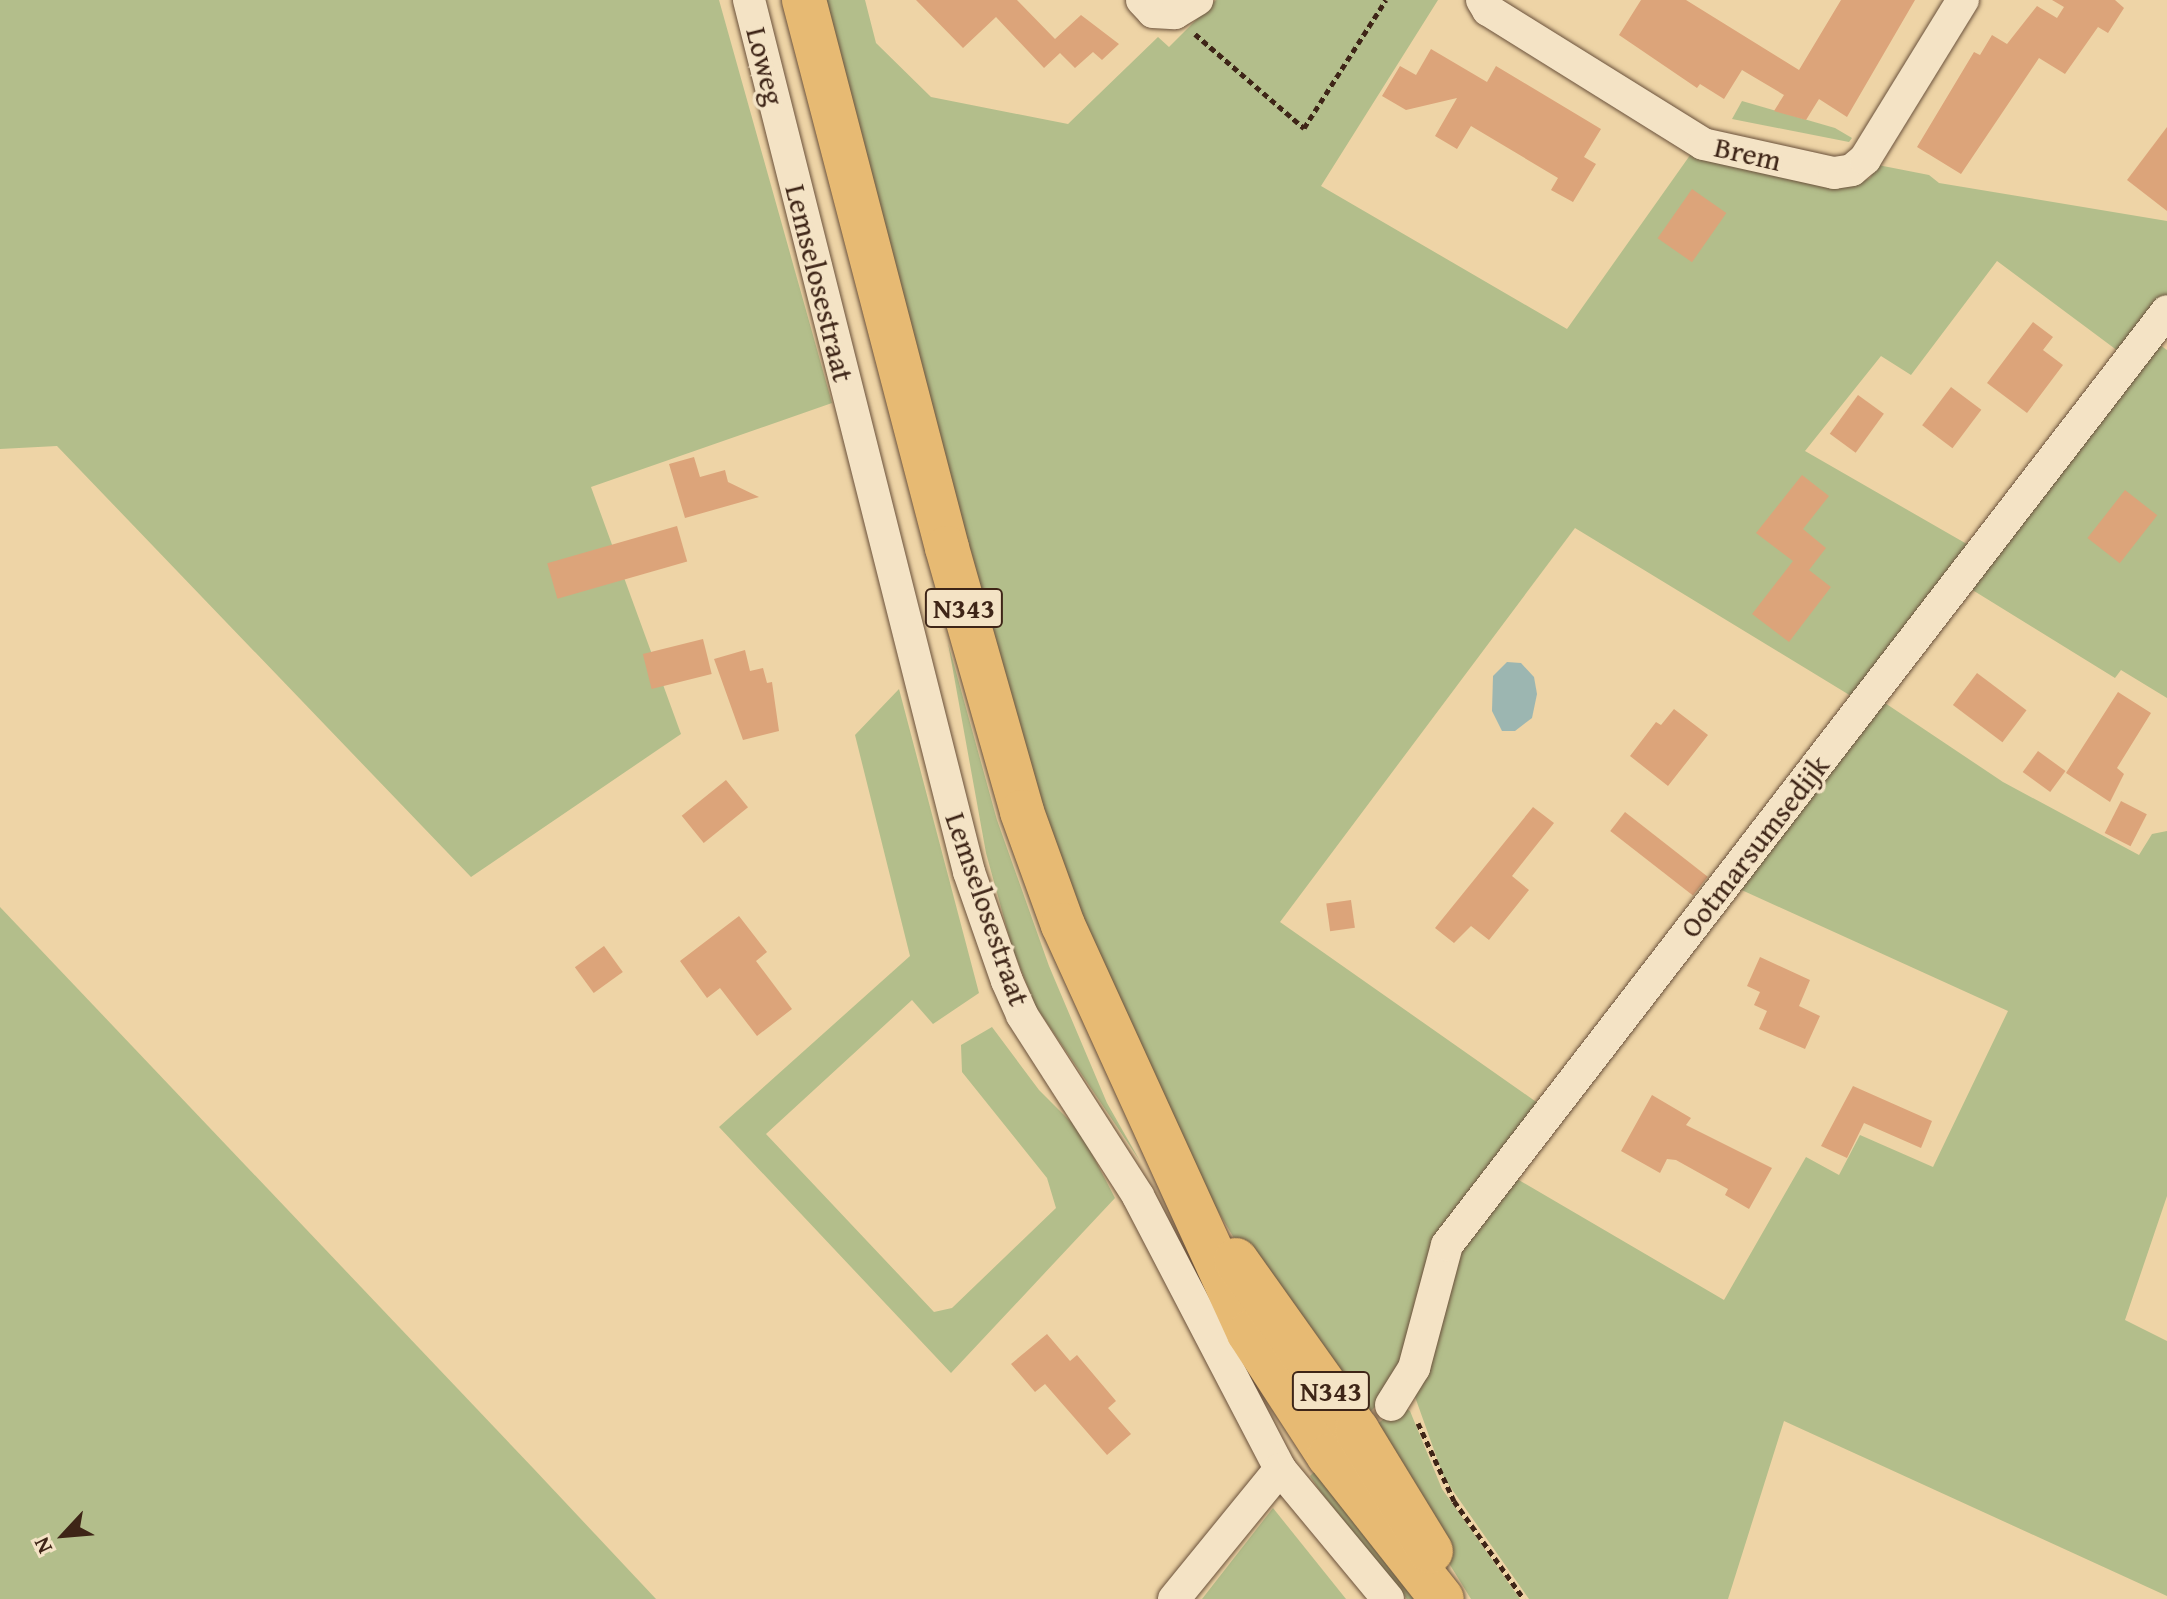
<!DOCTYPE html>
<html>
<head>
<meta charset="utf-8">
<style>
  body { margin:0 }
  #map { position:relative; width:2167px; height:1599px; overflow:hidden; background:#eed4a6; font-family:"Gentium Book Plus",serif }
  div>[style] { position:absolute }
  .green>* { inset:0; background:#b3be8b }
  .water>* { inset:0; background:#9cb6b1 }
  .building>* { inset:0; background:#dca47a; transform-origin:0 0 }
  .path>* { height:5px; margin-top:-2.5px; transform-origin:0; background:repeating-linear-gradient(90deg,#3e2517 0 6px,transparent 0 10px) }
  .roads { filter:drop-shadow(0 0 2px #6a513b) drop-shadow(0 0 2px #6a513b) }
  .street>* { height:32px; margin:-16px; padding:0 16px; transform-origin:16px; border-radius:16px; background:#f4e3c5 }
  .primary>* { height:44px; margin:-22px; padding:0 22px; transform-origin:22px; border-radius:22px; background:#e7ba73 }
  span { translate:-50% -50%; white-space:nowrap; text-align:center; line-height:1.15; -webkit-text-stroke:7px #f4e3c5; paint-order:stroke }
  .shield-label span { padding:2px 6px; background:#f4e3c5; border:2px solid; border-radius:6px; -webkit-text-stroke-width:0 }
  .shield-label { font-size:28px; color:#3e2517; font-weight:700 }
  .street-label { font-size:30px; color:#3e2517 }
  .north { position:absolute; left:24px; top:1495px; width:80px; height:80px; -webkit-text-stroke:6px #f4e3c5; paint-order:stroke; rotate:244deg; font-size:22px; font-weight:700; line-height:32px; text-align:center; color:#3e2517 }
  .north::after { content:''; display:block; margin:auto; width:28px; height:36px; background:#3e2517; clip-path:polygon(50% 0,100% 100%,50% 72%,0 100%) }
</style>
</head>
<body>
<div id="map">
  <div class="green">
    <div style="clip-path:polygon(0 0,719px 0,832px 403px,591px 487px,681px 734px,471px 877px,57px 446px,0 449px)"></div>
    <div style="clip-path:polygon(820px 0,865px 0,876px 43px,931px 97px,1068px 124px,1158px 37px,1169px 47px,1216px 0,1438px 0,1321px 186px,1567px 329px,1693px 151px,1854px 186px,1870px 178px,1878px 165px,1929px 175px,1939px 183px,2167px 221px,2167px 296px,2122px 354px,1997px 261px,1911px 375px,1881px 356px,1805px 451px,1972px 547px,1856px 699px,1575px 528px,1280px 922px,1542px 1106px,1428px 1259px,1415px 1300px,1402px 1380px,1361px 1421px,1259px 1280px,1197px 1176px,1051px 844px)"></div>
    <div style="clip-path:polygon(1742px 101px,1835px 128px,1852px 138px,1849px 142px,1732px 119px)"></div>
    <div style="clip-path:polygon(2157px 343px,2167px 350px,2167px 698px,2121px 670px,2115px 678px,1966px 586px)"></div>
    <div style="clip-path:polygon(948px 643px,997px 820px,1049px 966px,1107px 1103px,1140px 1161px,1035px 1005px,1012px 947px,986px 853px)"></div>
    <div style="clip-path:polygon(899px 689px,979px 993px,933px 1024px,912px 1000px,766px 1134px,934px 1312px,952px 1308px,1056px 1208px,1047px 1178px,962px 1072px,961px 1045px,992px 1027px,1039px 1090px,1080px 1131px,1115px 1198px,951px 1373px,719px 1127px,910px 956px,855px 735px)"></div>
    <div style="clip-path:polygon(1879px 699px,2003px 782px,2139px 855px,2152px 834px,2167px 831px,2167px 1196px,2125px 1320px,2167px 1341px,2167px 1596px,1784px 1421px,1728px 1599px,1529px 1599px,1444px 1478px,1414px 1394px,1448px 1263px,1512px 1176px,1724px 1300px,1806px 1157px,1839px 1175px,1860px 1135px,1933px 1167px,2008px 1011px,1735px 887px)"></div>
    <div style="clip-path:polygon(0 907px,533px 1468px,656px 1599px,0 1599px)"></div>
    <div style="clip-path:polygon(1400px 1405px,1410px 1411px,1442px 1489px,1520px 1599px,1471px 1599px,1368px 1432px)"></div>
    <div style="clip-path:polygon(1314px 1472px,1422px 1599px,1407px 1599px,1320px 1491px,1310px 1476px)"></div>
    <div style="clip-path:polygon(1273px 1508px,1346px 1599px,1202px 1599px)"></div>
  </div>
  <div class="water">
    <div style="clip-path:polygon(1507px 662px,1521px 663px,1534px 677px,1537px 694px,1532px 718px,1515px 731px,1502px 731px,1492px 711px,1493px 676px)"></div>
  </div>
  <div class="building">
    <div style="clip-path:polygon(916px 0,1017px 0,1055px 39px,1081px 15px,1119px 44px,1102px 60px,1093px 52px,1075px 68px,1060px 53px,1044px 68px,996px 17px,963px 48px)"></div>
    <div style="clip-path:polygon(1641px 0,1686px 0,1799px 70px,1841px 0,1915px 0,1847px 117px,1819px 99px,1806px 120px,1774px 111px,1784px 95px,1742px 70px,1724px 99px,1700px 84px,1697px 88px,1619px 35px)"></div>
    <div style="clip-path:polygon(2052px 0,2115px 0,2124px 8px,2108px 33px,2098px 27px,2065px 74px,2039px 58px,1961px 174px,1917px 147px,1974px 52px,1980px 55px,1992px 35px,2007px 44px,2037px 6px,2057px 18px,2064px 7px)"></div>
    <div style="clip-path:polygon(1431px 49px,1487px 82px,1496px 66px,1601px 129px,1584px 157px,1596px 164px,1573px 202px,1551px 190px,1558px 178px,1471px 126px,1457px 149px,1435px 136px,1457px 98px,1406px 110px,1382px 96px,1400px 66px,1416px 75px)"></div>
    <div style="clip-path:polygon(2167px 127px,2167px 211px,2127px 180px)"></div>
    <div style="left:1692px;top:189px;width:42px;height:60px;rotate:35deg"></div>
    <div style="clip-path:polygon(2033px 322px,2053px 337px,2043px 350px,2063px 365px,2027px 413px,1987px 383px)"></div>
    <div style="left:1951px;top:387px;width:38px;height:48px;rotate:37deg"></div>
    <div style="left:1858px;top:395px;width:32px;height:48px;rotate:36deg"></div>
    <div style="clip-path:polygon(694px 457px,700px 477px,725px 470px,728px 482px,759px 497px,685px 518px,669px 464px)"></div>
    <div style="clip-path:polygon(1802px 475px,1829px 496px,1803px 529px,1826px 548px,1809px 570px,1831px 587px,1789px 642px,1752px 614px,1793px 561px,1756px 533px)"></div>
    <div style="left:2125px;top:490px;width:41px;height:61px;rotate:38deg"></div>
    <div style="left:677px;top:526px;width:37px;height:135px;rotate:74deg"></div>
    <div style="left:703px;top:639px;width:36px;height:62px;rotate:76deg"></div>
    <div style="clip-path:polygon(745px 650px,750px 671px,763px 668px,767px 683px,772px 682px,779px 731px,743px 740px,714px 659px)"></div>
    <div style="left:1977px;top:673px;width:62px;height:40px;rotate:37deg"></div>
    <div style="clip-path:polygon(2118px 692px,2151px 713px,2117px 768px,2124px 774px,2110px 802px,2066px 773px)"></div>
    <div style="clip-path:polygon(1674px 709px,1708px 735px,1668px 786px,1630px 756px,1656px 722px,1661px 725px)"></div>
    <div style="left:2038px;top:751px;width:34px;height:26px;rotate:36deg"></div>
    <div style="left:726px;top:780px;width:35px;height:57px;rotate:51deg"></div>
    <div style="left:2121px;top:801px;width:29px;height:36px;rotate:27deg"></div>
    <div style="clip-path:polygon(1533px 807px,1554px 823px,1512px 876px,1529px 890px,1489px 940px,1471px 926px,1454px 943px,1435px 928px)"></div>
    <div style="left:1625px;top:812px;width:105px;height:24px;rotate:38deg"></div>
    <div style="left:1351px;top:900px;width:28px;height:25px;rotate:82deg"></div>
    <div style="clip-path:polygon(739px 916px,767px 952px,756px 961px,792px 1009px,757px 1036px,720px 988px,707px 998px,680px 961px)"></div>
    <div style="left:604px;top:946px;width:32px;height:36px;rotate:54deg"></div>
    <div style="clip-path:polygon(1760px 957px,1810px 980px,1799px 1006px,1820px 1016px,1805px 1049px,1759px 1029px,1767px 1011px,1754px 1005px,1760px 992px,1747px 986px)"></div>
    <div style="clip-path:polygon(1853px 1086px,1932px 1121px,1921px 1148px,1864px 1123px,1847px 1158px,1821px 1146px)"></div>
    <div style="clip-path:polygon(1652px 1095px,1691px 1118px,1686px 1125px,1772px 1168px,1749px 1209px,1725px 1195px,1728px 1189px,1676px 1160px,1667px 1159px,1660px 1173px,1621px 1151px)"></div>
    <div style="clip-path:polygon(1047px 1334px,1070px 1361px,1077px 1355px,1116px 1401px,1108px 1408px,1131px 1434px,1107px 1455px,1045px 1384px,1035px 1392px,1011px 1364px)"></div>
  </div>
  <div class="path">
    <div style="left:1195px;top:34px;width:144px;rotate:40.8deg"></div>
    <div style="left:1304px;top:128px;width:152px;rotate:-57.4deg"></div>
    <div style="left:1418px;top:1423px;width:86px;rotate:65.2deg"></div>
    <div style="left:1454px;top:1501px;width:120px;rotate:54.5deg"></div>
  </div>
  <div class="roads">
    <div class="street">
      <div style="left:749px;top:0;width:899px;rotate:75.84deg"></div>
      <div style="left:969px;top:872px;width:115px;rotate:70.8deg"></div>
      <div style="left:1007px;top:981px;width:37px;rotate:66deg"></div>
      <div style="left:1022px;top:1015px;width:215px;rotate:57.3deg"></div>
      <div style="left:1138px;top:1196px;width:308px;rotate:62.5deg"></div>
      <div style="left:1280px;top:1469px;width:169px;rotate:50.3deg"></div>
      <div style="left:1142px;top:0;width:16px;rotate:47deg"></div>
      <div style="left:1153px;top:12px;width:22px;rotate:3deg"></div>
      <div style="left:1175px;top:13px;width:26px;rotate:-31deg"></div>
      <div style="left:1482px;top:0;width:12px;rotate:59deg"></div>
      <div style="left:1488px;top:10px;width:253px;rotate:31.9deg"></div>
      <div style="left:1703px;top:144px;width:134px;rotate:12.5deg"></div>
      <div style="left:1834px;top:173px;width:18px;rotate:-9deg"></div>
      <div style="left:1852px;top:170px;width:17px;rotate:-40deg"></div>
      <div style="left:1865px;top:159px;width:187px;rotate:-58.4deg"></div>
      <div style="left:1391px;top:1405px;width:44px;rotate:-58.1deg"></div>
      <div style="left:1414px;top:1368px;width:127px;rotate:-75deg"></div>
      <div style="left:1447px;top:1245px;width:1179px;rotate:-52.37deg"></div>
      <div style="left:1174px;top:1599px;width:168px;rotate:-50.8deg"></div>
    </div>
    <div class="primary">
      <div style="left:804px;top:0;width:566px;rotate:75.37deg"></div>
      <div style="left:947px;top:548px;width:274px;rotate:74.1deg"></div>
      <div style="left:1022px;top:812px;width:120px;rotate:70.1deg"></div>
      <div style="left:1063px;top:925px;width:448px;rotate:65.5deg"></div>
      <div style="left:1249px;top:1333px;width:147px;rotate:57deg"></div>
      <div style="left:1329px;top:1456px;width:182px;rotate:51.7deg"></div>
      <div style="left:1236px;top:1260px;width:209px;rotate:54.6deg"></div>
      <div style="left:1357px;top:1430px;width:142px;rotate:58.6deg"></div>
    </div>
  </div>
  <div class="shield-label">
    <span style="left:964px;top:608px">N343</span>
    <span style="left:1331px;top:1391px">N343</span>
  </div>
  <div class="street-label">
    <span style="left:766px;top:66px;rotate:76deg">Loweg</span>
    <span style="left:1748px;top:153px;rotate:13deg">Brem</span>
    <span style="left:820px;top:283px;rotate:76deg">Lemselosestraat</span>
    <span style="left:1754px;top:846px;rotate:-52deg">Ootmarsumsedijk</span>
    <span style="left:988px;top:909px;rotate:71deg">Lemselosestraat</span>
  </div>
  <div class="north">N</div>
</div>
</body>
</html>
